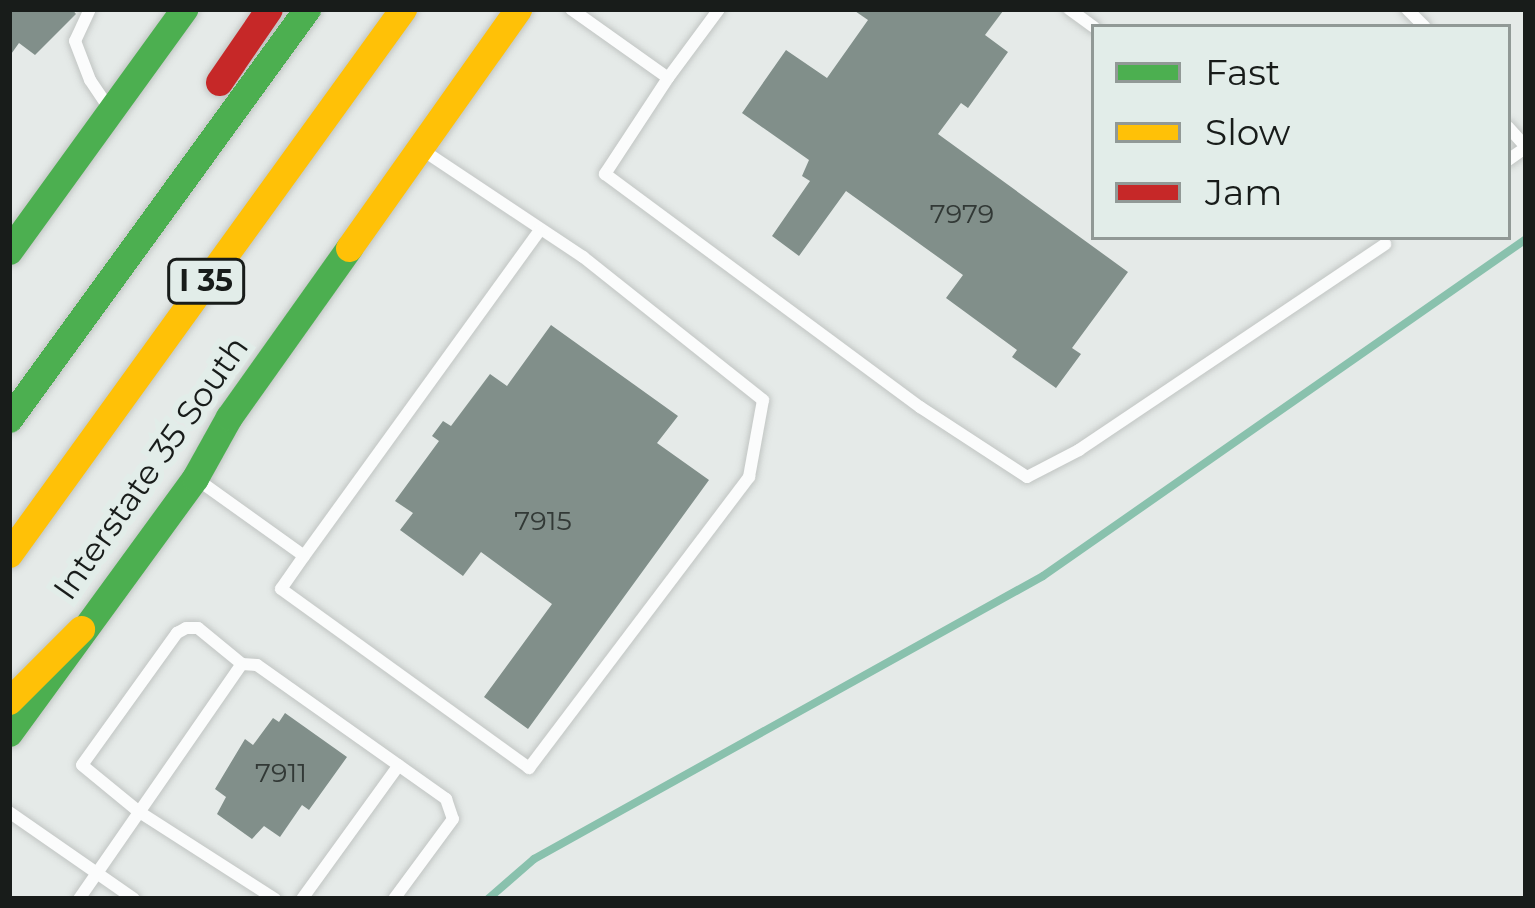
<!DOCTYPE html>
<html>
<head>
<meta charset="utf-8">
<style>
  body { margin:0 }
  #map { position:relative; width:1535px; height:908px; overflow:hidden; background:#e5eae8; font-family:Montserrat,sans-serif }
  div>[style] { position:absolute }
  .stream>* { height:8px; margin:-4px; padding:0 4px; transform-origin:4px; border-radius:4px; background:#89c1ad }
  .building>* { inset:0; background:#818f8a }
  .roads { filter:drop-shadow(0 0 3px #c1c5c3) drop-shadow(0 0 3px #c1c5c3) }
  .lane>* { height:12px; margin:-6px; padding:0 6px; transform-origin:6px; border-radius:6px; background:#fbfcfc }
  .fast>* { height:27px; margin:-13.5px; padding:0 13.5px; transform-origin:13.5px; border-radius:13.5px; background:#4caf50 }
  .slow>* { height:27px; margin:-13.5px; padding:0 13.5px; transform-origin:13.5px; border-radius:13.5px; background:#ffc107 }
  .jam>* { height:27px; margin:-13.5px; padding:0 13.5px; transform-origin:13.5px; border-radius:13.5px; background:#c62828 }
  span { translate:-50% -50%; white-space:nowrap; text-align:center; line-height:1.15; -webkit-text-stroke:12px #e2ede9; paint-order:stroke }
  .number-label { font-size:27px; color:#323936 }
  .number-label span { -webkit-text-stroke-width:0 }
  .shield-label span { padding:3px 9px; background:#e2ede9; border:3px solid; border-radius:9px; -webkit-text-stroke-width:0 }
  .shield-label { font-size:30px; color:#181c1a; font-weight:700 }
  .street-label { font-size:33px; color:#181c1a }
  .frame { position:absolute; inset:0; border:12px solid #181c1a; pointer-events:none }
  .legend { position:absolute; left:1091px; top:24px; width:420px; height:216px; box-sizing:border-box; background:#e2ede9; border:3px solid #919996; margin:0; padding:15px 21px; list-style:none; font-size:36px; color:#181c1a }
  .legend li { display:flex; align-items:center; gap:24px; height:60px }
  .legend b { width:60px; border:3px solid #919996 }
</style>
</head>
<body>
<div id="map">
  <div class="stream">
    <div style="left:488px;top:899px;width:61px;rotate:-41deg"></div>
    <div style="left:534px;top:859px;width:582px;rotate:-29.07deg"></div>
    <div style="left:1043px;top:576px;width:589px;rotate:-34.9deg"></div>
  </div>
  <div class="building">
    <div style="clip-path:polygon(9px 9px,72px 9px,76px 14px,35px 55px,19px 43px,9px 57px)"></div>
    <div style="clip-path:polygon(852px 9px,1003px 11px,985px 35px,1008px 52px,968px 108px,961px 103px,938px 134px,1128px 272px,1072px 348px,1081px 354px,1056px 388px,1012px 357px,1017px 350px,946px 298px,963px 275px,846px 191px,799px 256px,772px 236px,810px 181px,802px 176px,809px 160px,742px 113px,786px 50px,827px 78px,868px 20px)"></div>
    <div style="clip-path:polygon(551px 325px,678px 416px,657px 443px,709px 480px,528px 729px,484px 697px,552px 604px,481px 552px,463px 576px,400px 530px,413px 513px,395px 501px,439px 441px,432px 436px,443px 421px,451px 426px,490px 374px,507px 386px)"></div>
    <div style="clip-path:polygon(285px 713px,347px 757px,309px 810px,302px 805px,280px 837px,264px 826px,252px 839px,217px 814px,226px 797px,215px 789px,245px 739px,253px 745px,273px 718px,279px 722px)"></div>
  </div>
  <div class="roads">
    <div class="lane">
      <div style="left:90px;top:9px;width:35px;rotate:115deg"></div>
      <div style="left:75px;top:41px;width:42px;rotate:69deg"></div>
      <div style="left:90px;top:80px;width:30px;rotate:56deg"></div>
      <div style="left:571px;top:9px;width:119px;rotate:35.4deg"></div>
      <div style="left:668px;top:78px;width:86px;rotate:-53.5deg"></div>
      <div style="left:1069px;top:9px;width:31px;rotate:36deg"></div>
      <div style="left:1407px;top:9px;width:25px;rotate:45deg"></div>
      <div style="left:668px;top:78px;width:115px;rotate:123.3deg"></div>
      <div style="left:605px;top:174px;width:392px;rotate:36.5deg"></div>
      <div style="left:920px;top:407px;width:128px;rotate:33.2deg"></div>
      <div style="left:1027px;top:477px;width:59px;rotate:-27.4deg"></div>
      <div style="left:1079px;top:450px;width:369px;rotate:-33.9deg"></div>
      <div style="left:1508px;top:127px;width:27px;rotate:48deg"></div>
      <div style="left:1508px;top:160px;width:19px;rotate:-35deg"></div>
      <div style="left:198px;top:480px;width:130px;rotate:35.6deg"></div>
      <div style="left:304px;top:556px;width:40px;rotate:124.9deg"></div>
      <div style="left:281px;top:589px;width:306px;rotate:35.8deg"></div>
      <div style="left:529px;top:768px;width:365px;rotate:-52.9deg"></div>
      <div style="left:749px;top:477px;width:78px;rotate:-79.7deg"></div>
      <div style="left:763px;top:400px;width:230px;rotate:-141.5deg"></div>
      <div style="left:583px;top:257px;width:191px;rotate:-146.3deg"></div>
      <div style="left:304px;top:556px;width:401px;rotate:-54.1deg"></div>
      <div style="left:9px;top:812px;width:152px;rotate:34.8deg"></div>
      <div style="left:79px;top:899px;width:286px;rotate:-55.3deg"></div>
      <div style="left:275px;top:899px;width:163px;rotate:-147.3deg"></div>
      <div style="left:138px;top:811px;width:72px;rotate:-140.6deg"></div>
      <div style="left:82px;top:765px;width:163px;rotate:-54.3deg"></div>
      <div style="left:177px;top:633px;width:10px;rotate:-29deg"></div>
      <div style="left:186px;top:628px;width:12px"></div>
      <div style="left:198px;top:628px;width:57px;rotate:39.3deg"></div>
      <div style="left:242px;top:664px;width:15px;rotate:4deg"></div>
      <div style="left:257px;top:665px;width:232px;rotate:35.3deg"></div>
      <div style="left:446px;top:799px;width:21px;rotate:71deg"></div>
      <div style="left:453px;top:819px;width:99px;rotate:126.4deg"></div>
      <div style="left:302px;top:899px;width:165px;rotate:-54.1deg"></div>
    </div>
    <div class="fast">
      <div style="left:9px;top:251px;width:299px;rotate:-54.1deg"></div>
      <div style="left:9px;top:419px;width:507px;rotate:-53.99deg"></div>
      <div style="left:9px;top:733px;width:316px;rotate:-53.9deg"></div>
      <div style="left:195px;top:478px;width:70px;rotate:-60.9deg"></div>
      <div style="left:229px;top:417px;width:207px;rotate:-54.6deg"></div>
    </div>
    <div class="slow">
      <div style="left:349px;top:248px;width:293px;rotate:-54.7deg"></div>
      <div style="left:9px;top:554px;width:673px;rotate:-54.14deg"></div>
      <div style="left:9px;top:701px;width:102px;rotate:-45deg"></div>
    </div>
    <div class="jam">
      <div style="left:219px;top:82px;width:88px;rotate:-55.6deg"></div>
    </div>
  </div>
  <div class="number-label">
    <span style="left:962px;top:214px">7979</span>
    <span style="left:543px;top:521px">7915</span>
    <span style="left:281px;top:773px">7911</span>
  </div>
  <div class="shield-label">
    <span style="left:206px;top:281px">I 35</span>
  </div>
  <div class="street-label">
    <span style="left:151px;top:468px;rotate:-55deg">Interstate 35 South</span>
  </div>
  <div class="frame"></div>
  <ul class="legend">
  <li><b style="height:15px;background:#4caf50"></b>Fast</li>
  <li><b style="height:15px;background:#ffc107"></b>Slow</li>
  <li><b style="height:15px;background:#c62828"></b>Jam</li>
  </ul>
</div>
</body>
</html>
